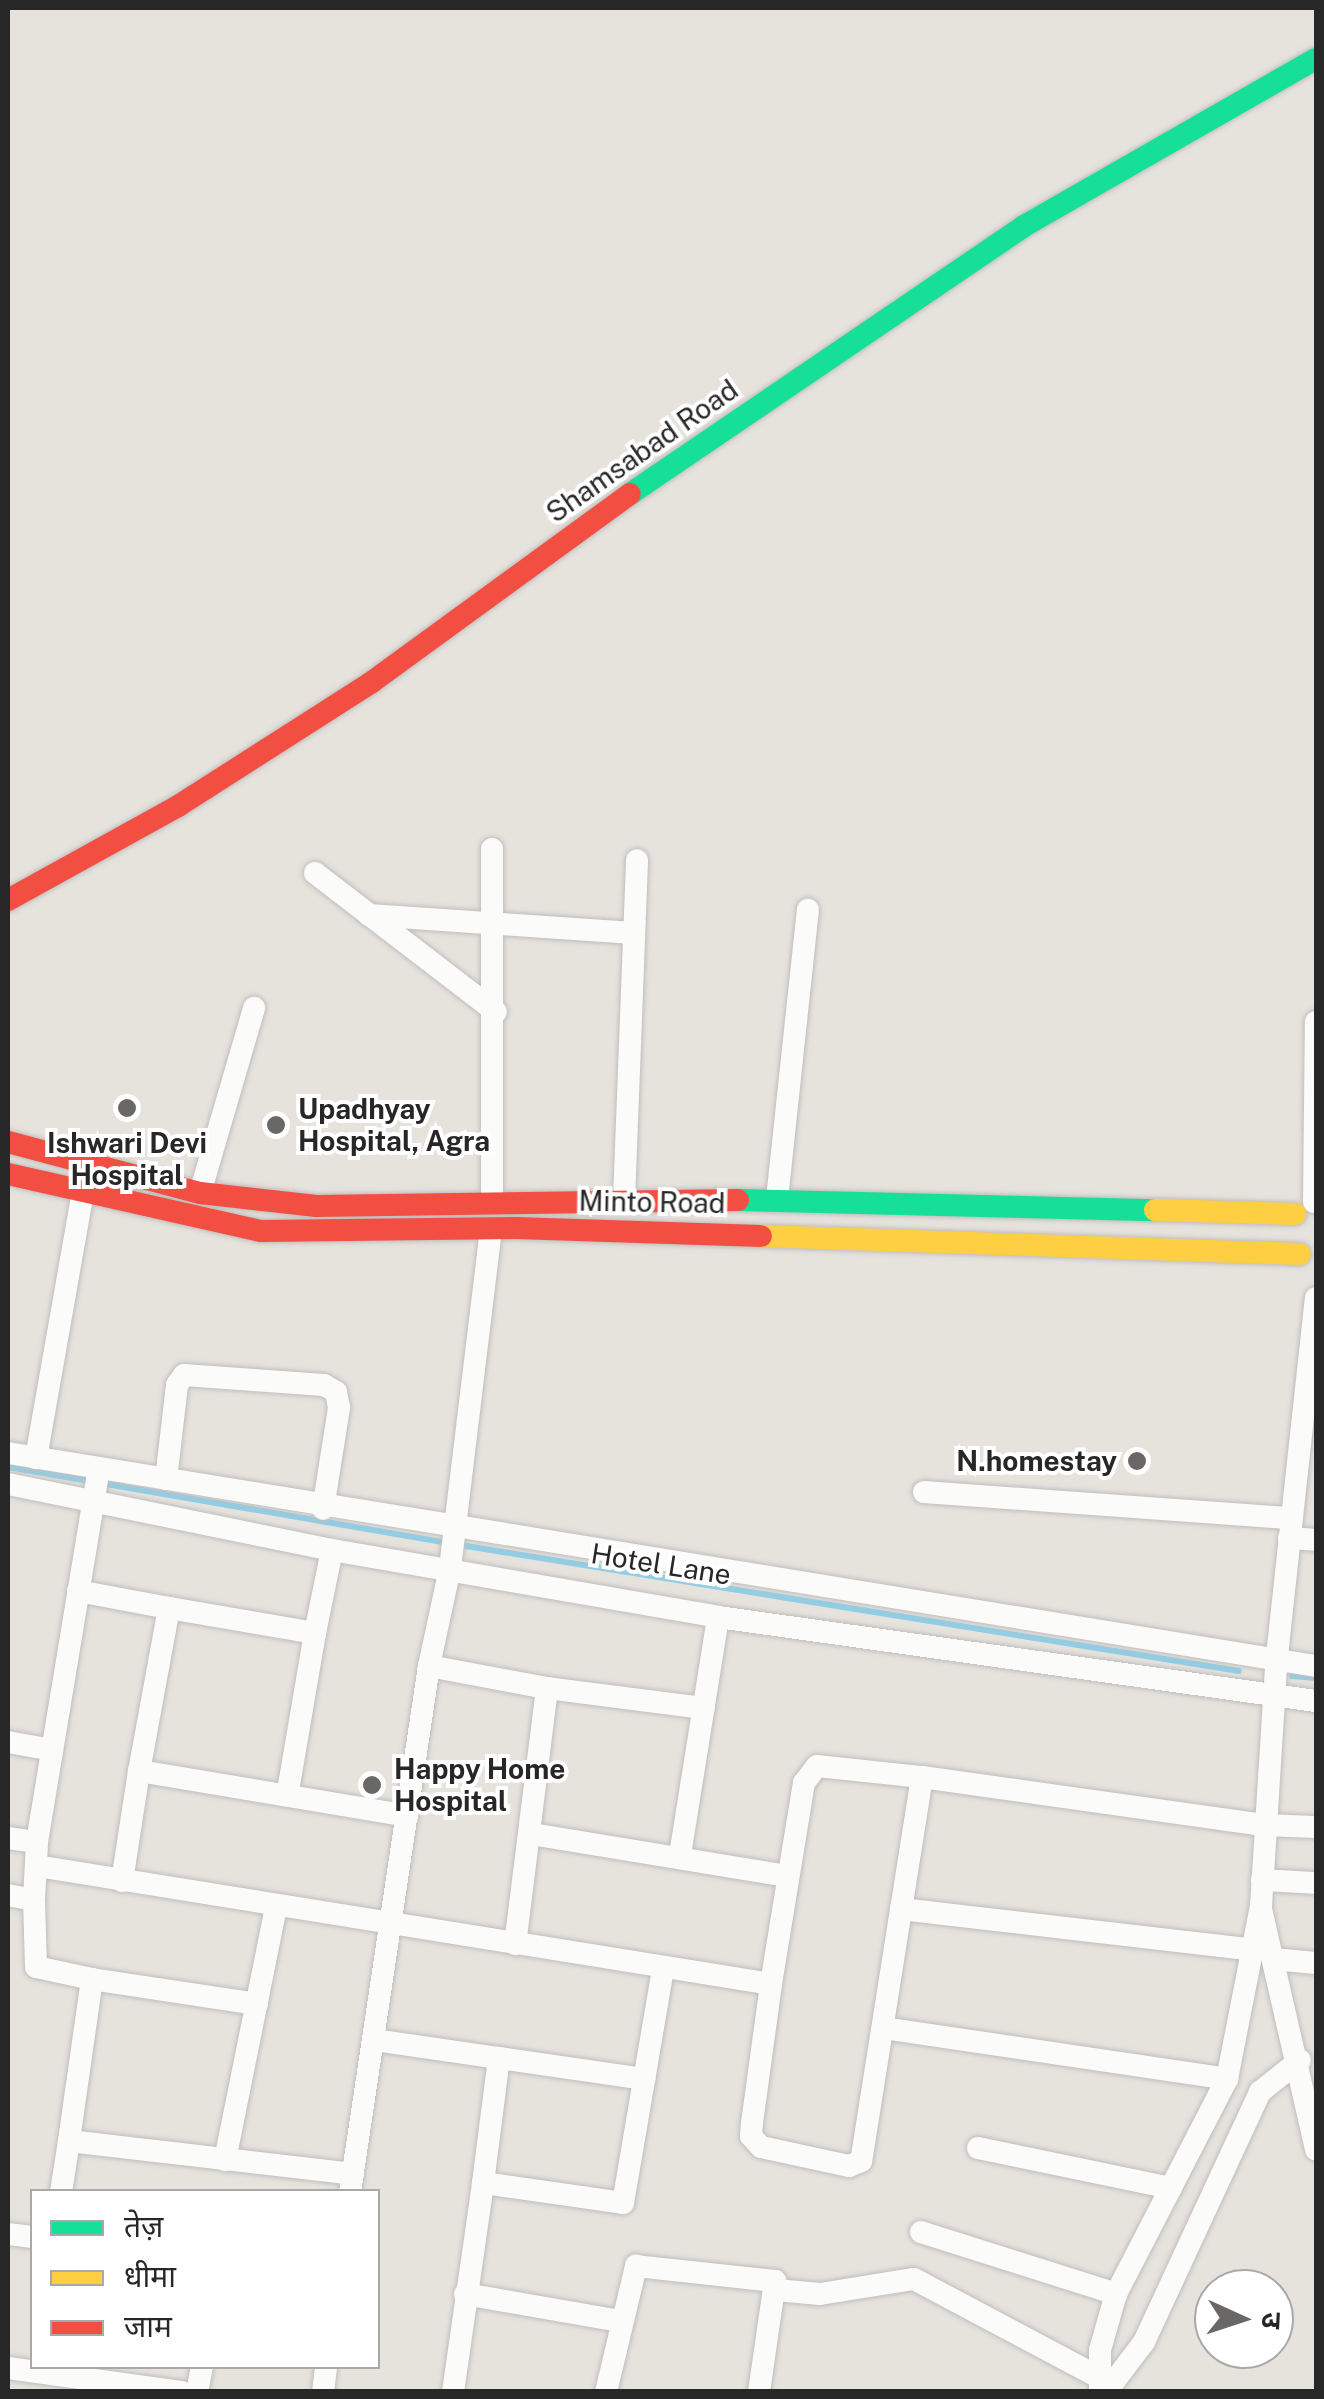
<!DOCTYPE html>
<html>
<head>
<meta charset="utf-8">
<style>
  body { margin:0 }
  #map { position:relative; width:1324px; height:2399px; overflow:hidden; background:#e6e2dc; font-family:"Public Sans","Noto Sans Devanagari",sans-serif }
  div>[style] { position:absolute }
  .stream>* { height:6px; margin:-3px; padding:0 3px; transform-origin:3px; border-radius:3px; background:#93cde4 }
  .roads { filter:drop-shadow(0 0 2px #bfbebe) drop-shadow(0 0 2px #bfbebe) }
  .street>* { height:22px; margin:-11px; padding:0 11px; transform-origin:11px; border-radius:11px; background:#fbfbfa }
  .fast>* { height:22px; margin:-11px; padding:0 11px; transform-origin:11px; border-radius:11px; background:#16e098 }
  .slow>* { height:22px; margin:-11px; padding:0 11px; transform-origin:11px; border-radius:11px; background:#ffcf43 }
  .jam>* { height:22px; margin:-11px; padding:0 11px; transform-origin:11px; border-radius:11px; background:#f24e42 }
  .dots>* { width:28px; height:28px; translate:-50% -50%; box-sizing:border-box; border:5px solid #fff; border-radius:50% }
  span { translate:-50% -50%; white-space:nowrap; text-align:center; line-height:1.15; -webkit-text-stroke:8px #fff; paint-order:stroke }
  .street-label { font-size:28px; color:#272727 }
  .poi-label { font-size:28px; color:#272727; font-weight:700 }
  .left { translate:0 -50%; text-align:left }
  .right { translate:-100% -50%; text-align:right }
  .frame { position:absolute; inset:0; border:10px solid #272727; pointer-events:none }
  .legend { position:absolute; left:30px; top:2189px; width:350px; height:180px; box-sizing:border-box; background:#fff; border:2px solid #a9a9a9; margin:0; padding:12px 18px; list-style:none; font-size:30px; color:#272727 }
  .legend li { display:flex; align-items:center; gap:20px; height:50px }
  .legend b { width:50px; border:2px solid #a9a9a9 }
  .north { position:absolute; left:1194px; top:2269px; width:100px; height:100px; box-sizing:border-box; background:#fff; border:2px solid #a9a9a9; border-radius:50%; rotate:93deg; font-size:28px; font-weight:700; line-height:40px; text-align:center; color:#272727 }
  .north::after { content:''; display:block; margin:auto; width:35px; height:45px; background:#6a6866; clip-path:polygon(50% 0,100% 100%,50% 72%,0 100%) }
</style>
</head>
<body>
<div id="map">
  <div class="stream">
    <div style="left:8px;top:1467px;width:447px;rotate:9.8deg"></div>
    <div style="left:460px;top:1545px;width:789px;rotate:9.19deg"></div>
    <div style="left:1292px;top:1676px;width:24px;rotate:5deg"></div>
  </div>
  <div class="roads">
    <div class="street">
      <div style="left:492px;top:849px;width:351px;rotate:90deg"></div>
      <div style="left:315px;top:873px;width:228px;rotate:37.5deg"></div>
      <div style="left:369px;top:915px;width:265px;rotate:3.9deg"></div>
      <div style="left:200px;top:1193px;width:193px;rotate:-73.7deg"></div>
      <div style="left:777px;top:1199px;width:291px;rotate:-83.9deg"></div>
      <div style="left:624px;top:1200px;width:340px;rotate:-87.8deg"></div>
      <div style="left:1314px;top:1202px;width:180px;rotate:-89.4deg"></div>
      <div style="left:8px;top:1453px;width:1325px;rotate:9.25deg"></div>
      <div style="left:36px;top:1458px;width:270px;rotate:-80deg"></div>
      <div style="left:166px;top:1479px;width:95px;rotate:-83.3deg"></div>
      <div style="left:177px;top:1385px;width:12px;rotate:-55deg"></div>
      <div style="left:184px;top:1375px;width:140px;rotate:4.1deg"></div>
      <div style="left:324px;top:1385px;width:14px;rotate:30deg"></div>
      <div style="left:336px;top:1392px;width:16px;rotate:79deg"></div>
      <div style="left:339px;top:1408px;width:102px;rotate:99deg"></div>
      <div style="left:8px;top:1484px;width:331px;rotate:11.5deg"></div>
      <div style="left:332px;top:1550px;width:392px;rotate:9.8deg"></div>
      <div style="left:718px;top:1617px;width:604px;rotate:8deg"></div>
      <div style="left:924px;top:1492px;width:368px;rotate:4.1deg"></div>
      <div style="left:1289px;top:1538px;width:27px;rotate:4deg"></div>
      <div style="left:78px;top:1591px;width:93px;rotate:10.6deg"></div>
      <div style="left:169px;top:1608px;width:166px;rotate:100.4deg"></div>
      <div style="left:169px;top:1608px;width:148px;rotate:9.7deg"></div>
      <div style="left:315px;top:1633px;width:165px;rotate:99.7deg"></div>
      <div style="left:315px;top:1633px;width:85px;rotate:-78.4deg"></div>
      <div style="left:429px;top:1666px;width:120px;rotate:10.6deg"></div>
      <div style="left:547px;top:1688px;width:258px;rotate:97.1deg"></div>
      <div style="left:547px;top:1688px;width:158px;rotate:7.3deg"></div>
      <div style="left:8px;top:1742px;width:45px;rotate:10.3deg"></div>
      <div style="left:922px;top:1777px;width:389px;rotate:99deg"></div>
      <div style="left:861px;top:2161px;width:13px;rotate:157deg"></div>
      <div style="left:849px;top:2166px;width:90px;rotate:-167.8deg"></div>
      <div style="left:761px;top:2147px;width:15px;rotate:-132deg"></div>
      <div style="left:751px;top:2136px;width:13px;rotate:-86deg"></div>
      <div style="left:752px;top:2123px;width:140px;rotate:-82.2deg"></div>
      <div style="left:771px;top:1984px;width:204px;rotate:-80.7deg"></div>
      <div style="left:804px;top:1783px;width:21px;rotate:-53deg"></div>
      <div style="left:817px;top:1766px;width:106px;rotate:6deg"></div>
      <div style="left:922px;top:1777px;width:345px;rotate:8deg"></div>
      <div style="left:1264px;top:1825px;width:52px;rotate:2.2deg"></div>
      <div style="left:531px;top:1834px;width:260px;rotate:9.3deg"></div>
      <div style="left:8px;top:1838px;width:29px;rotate:8deg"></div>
      <div style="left:680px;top:1855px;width:241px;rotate:-80.9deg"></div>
      <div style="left:37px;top:1866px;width:743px;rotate:9.13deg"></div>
      <div style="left:1262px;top:1880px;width:54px;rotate:3.2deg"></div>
      <div style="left:122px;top:1881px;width:111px;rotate:-81.2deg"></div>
      <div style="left:139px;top:1771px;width:272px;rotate:9.5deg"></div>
      <div style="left:8px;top:1895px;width:26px;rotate:11deg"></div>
      <div style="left:901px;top:1909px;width:350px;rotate:6.6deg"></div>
      <div style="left:1261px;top:1909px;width:247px;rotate:77.1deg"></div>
      <div style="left:1273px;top:1959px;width:43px;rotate:5.3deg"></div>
      <div style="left:92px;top:1979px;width:57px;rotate:-167.9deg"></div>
      <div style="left:36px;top:1967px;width:67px;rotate:-91.7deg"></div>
      <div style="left:34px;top:1900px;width:58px;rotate:-87deg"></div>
      <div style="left:37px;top:1842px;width:379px;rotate:-80.6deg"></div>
      <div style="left:257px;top:2004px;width:167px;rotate:-171.4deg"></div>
      <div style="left:92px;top:1979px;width:164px;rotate:98.1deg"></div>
      <div style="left:69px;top:2141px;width:286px;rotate:6.6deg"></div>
      <div style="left:883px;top:2028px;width:348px;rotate:8.4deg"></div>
      <div style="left:374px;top:2040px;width:126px;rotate:8.2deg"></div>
      <div style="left:499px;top:2058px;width:126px;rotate:97.3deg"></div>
      <div style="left:483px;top:2183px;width:141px;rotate:8.1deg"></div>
      <div style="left:623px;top:2203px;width:237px;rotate:-80.3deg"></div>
      <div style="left:499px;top:2058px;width:147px;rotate:8.2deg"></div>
      <div style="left:978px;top:2148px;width:197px;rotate:11.7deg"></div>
      <div style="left:225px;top:2160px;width:258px;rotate:-78.6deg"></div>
      <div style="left:61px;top:2192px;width:52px;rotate:-81.1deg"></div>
      <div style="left:350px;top:2192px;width:532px;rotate:-81.46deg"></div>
      <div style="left:429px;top:1666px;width:100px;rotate:-77.9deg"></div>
      <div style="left:450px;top:1568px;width:341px;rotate:-83.1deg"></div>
      <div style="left:921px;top:2232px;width:205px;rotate:17.6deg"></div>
      <div style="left:8px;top:2234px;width:24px;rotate:7deg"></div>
      <div style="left:776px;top:2290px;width:44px;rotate:5.2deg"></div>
      <div style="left:820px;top:2294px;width:95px;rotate:-9.1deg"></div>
      <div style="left:914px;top:2279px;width:211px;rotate:28deg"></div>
      <div style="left:465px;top:2294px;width:157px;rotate:9.9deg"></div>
      <div style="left:8px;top:2368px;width:176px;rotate:7.9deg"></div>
      <div style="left:197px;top:2392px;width:26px;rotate:-79deg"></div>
      <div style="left:323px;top:2392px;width:26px;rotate:-83deg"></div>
      <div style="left:453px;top:2392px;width:211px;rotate:-81.8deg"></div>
      <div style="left:606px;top:2392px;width:130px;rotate:-76.6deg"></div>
      <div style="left:636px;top:2266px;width:140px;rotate:6.2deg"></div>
      <div style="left:775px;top:2281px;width:112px;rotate:98.2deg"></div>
      <div style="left:1100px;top:2392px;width:42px;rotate:-90deg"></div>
      <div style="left:1100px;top:2350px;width:58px;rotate:-74.1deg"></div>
      <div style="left:1116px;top:2294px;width:242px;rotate:-62.7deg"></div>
      <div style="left:1227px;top:2079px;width:176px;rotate:-78.9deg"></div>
      <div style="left:1261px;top:1906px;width:241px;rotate:-86.4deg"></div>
      <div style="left:1276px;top:1665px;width:369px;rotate:-83.8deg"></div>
      <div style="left:1106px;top:2392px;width:63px;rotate:-52.8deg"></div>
      <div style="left:1144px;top:2342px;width:276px;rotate:-65.1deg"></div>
      <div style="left:1260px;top:2092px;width:51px;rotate:-38.7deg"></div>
    </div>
    <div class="fast">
      <div style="left:630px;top:494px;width:477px;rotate:-34.2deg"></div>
      <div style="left:1024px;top:226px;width:336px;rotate:-29.8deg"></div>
      <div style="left:738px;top:1200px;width:417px;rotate:1.4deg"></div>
    </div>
    <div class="slow">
      <div style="left:1155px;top:1210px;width:140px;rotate:1.6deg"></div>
      <div style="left:761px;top:1236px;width:539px;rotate:1.91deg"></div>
    </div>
    <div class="jam">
      <div style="left:8px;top:900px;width:194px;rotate:-28.9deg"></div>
      <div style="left:178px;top:806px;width:230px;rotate:-32.6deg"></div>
      <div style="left:372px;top:682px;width:319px;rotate:-36.1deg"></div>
      <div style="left:8px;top:1142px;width:199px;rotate:14.9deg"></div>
      <div style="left:200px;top:1193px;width:117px;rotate:6.4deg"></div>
      <div style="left:316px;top:1206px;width:422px;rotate:-0.8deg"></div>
      <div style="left:8px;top:1174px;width:259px;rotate:12.7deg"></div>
      <div style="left:261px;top:1231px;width:255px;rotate:-0.7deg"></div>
      <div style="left:516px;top:1228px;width:245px;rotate:1.9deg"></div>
    </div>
  </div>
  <div class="dots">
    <div style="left:127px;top:1108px;background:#6a6866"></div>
    <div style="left:276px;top:1125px;background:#6a6866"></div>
    <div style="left:1137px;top:1461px;background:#6a6866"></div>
    <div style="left:372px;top:1785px;background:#6a6866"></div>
  </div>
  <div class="street-label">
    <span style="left:642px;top:451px;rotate:-35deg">Shamsabad Road</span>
    <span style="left:652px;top:1202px;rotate:1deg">Minto Road</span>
    <span style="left:661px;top:1564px;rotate:9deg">Hotel Lane</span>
  </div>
  <div class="poi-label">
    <span class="left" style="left:298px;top:1125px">Upadhyay<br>Hospital, Agra</span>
    <span style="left:127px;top:1159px">Ishwari Devi<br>Hospital</span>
    <span class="right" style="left:1117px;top:1461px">N.homestay</span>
    <span class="left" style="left:394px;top:1785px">Happy Home<br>Hospital</span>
  </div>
  <div class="frame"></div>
  <ul class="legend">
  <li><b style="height:12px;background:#16e098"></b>तेज़</li>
  <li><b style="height:12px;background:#ffcf43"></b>धीमा</li>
  <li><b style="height:12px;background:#f24e42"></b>जाम</li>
  </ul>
  <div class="north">उ</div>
</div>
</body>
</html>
